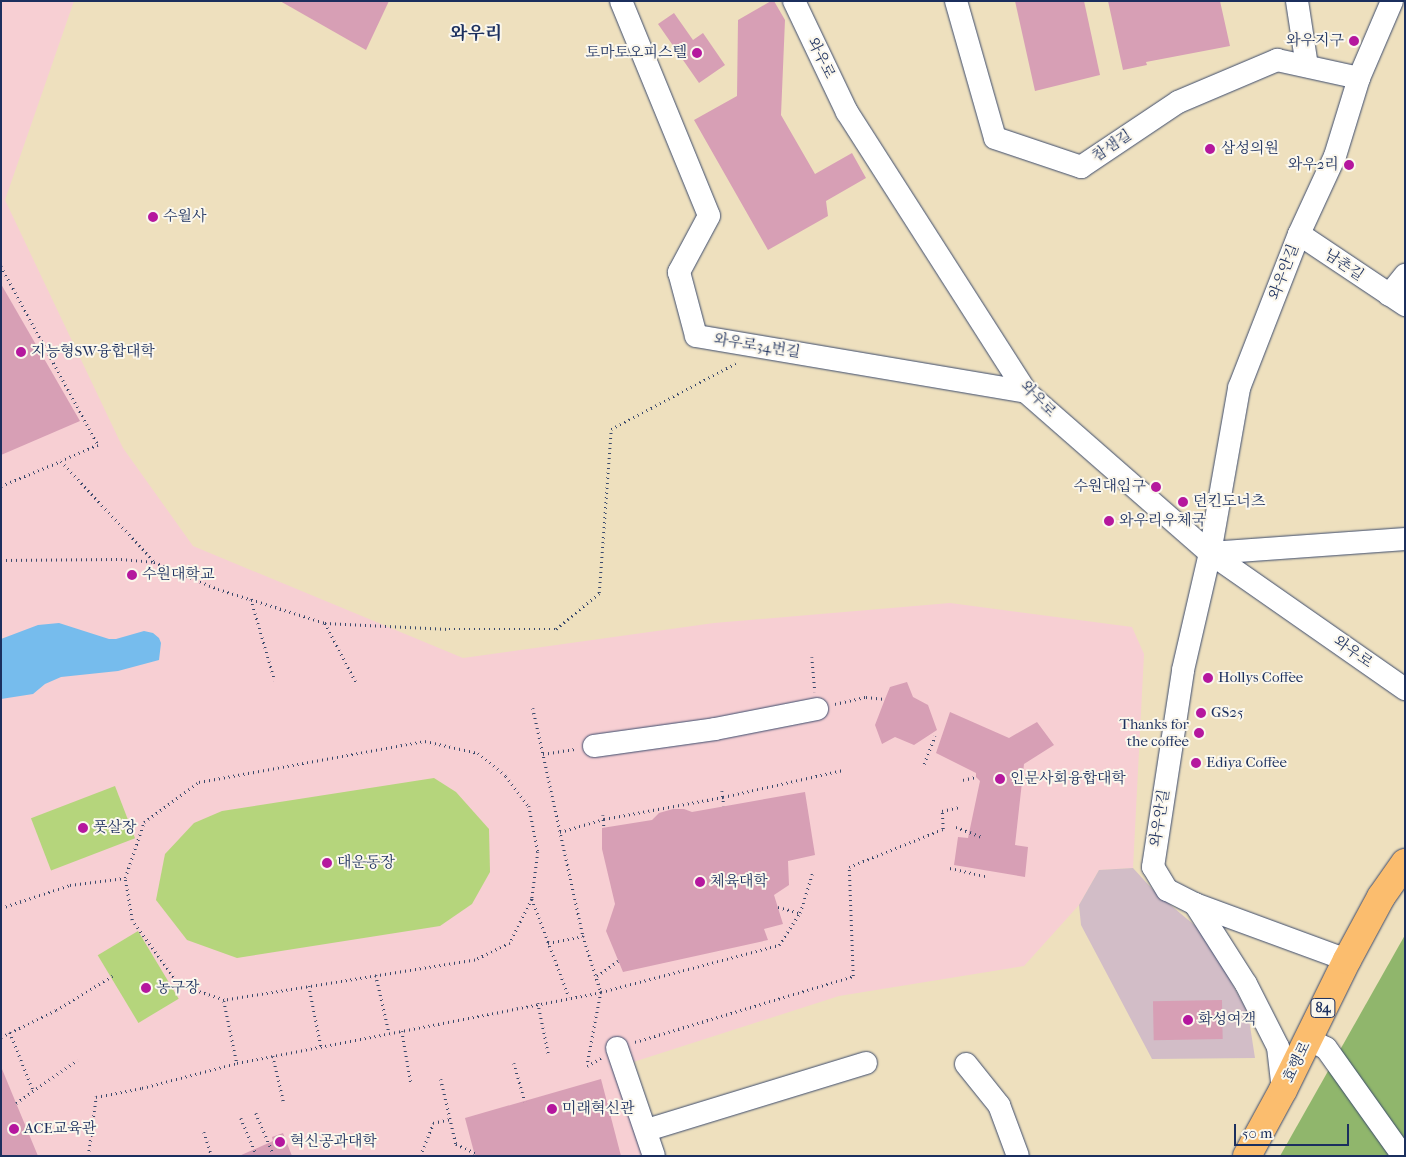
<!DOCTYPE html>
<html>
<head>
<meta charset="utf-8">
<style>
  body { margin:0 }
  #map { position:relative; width:1406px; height:1157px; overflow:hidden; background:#eee0be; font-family:"IM FELL French Canon","Noto Serif KR",serif }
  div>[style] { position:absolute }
  .built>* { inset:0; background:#f7cfd3 }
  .industrial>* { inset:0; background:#d2bdc7 }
  .green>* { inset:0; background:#b5d57c; transform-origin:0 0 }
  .forest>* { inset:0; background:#90b66c }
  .water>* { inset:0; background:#76bced }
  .building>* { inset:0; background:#d79fb5; transform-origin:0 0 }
  .path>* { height:2.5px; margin-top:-1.25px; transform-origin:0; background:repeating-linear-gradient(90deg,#3b4a6c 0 1px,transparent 0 5px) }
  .roads { filter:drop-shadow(0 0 1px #3b4a6c) drop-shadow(0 0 1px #3b4a6c) }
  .minor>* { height:22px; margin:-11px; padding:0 11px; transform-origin:11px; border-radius:11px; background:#fff }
  .major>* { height:28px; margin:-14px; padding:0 14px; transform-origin:14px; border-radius:14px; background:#fbbd6e }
  .dots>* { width:14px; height:14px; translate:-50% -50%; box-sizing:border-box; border:2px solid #fbf7ec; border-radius:50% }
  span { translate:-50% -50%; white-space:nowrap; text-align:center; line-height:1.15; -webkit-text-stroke:4px #fbf7ec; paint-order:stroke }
  .shield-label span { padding:1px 4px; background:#fbf7ec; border:1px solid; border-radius:4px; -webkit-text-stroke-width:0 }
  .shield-label { font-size:14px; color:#1b2f5e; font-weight:700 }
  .poi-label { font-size:15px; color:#1b2f5e }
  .right { translate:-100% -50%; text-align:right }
  .left { translate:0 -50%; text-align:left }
  .street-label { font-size:15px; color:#1b2f5e }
  .quarter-label { font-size:18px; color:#1b2f5e; font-weight:700 }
  .frame { position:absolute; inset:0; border:2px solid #1b2f5e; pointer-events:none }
  .scale { position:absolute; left:1234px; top:1124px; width:115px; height:22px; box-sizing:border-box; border:2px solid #1b2f5e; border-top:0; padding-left:6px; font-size:15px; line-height:18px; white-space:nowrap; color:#1b2f5e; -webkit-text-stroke:4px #fbf7ec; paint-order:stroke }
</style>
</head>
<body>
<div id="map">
  <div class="built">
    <div style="clip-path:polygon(1px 1px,74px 1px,5px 200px,123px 448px,193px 546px,463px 658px,714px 623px,950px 603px,1132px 627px,1144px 654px,1133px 868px,1099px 870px,1079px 905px,1024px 966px,839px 996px,621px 1066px,643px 1156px,1px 1156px)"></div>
  </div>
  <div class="industrial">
    <div style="clip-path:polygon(1133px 868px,1155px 892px,1205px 934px,1248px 1013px,1255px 1058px,1152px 1059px,1081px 925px,1079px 905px,1099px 870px)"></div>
  </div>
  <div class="green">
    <div style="clip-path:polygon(434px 778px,456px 792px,489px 829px,490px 872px,472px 904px,440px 926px,237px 958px,187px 940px,156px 900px,165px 854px,194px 823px,222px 811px)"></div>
    <div style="left:115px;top:786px;width:56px;height:90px;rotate:69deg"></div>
    <div style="left:138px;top:931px;width:79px;height:47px;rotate:59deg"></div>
  </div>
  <div class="forest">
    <div style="clip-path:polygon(1405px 935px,1405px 1156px,1280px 1156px)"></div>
  </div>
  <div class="water">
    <div style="clip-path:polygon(59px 623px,109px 639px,116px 639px,144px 631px,153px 633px,159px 638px,161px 643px,159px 660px,118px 671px,61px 677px,45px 684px,33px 694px,1px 699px,1px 639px,38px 625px)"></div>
  </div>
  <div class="building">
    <div style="clip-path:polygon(280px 1px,389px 1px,366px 50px)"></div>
    <div style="clip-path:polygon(771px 1px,774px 1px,785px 20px,781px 115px,815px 174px,852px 153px,866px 178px,826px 201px,828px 216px,768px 250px,694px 120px,737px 96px,738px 20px)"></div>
    <div style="clip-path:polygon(1015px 1px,1084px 1px,1100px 75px,1035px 91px)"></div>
    <div style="clip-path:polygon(1108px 1px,1220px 1px,1230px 46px,1146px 62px,1147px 65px,1123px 70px)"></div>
    <div style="clip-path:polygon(674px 13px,693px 40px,703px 33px,725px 65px,699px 83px,658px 24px)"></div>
    <div style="clip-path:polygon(1px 284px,80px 421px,1px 455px)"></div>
    <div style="clip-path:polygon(907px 682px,913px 697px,928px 705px,937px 730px,914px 745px,895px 737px,882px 744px,875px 725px,885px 699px,890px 687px)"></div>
    <div style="clip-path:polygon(950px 712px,1009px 738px,1037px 722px,1054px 745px,1024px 764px,1015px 845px,1028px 847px,1025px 877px,954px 865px,958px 837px,968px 838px,980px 781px,976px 777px,976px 773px,936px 753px)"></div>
    <div style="clip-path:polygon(805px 792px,815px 855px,788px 861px,789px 885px,774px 895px,783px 924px,764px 929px,768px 940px,623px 972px,606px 931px,615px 904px,602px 849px,602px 828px,652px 820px,659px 813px,673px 809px,684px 809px,692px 812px)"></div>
    <div style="left:1222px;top:1000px;width:39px;height:69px;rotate:89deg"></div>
    <div style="clip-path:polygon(2px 1069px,16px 1103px,38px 1156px,1px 1156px)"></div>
    <div style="clip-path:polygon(601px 1079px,621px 1156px,475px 1156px,465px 1118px)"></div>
    <div style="clip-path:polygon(283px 1133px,292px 1156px,239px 1156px,273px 1141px,272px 1137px)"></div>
  </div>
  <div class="path">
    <div style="left:1px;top:266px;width:204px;rotate:61.5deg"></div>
    <div style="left:98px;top:445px;width:40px;rotate:156.6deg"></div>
    <div style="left:1px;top:486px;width:65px;rotate:-22.6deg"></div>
    <div style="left:61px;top:461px;width:137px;rotate:47.1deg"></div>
    <div style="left:1px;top:560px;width:120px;rotate:-0.5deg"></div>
    <div style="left:121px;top:559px;width:33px;rotate:5deg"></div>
    <div style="left:154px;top:562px;width:69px;rotate:22.9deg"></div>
    <div style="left:218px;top:589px;width:112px;rotate:17.6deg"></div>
    <div style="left:325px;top:623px;width:67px;rotate:62.3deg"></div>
    <div style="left:251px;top:599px;width:85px;rotate:73.7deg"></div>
    <div style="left:325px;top:623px;width:124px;rotate:2.8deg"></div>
    <div style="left:449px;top:629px;width:107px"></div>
    <div style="left:556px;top:629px;width:56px;rotate:-39.9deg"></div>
    <div style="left:599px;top:593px;width:164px;rotate:-85.8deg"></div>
    <div style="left:611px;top:429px;width:141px;rotate:-27.8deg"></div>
    <div style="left:812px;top:657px;width:35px;rotate:85deg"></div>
    <div style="left:835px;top:704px;width:32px;rotate:-13deg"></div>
    <div style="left:866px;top:697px;width:19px;rotate:6deg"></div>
    <div style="left:533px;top:708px;width:233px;rotate:77.6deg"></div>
    <div style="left:583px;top:936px;width:59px;rotate:72.2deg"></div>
    <div style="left:601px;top:992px;width:75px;rotate:100.7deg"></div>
    <div style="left:425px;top:741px;width:54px;rotate:12.8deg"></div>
    <div style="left:478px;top:753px;width:36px;rotate:39deg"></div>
    <div style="left:506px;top:776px;width:38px;rotate:53deg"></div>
    <div style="left:529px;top:806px;width:47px;rotate:78.9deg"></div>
    <div style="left:538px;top:852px;width:47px;rotate:97.3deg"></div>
    <div style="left:532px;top:899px;width:49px;rotate:116.6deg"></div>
    <div style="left:510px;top:943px;width:39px;rotate:154deg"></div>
    <div style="left:475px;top:960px;width:254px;rotate:170.9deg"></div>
    <div style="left:224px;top:1000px;width:47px;rotate:-161.6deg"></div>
    <div style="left:179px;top:985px;width:80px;rotate:-125.9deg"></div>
    <div style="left:132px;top:920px;width:43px;rotate:-99.5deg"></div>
    <div style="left:125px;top:878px;width:59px;rotate:-71.3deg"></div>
    <div style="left:144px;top:822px;width:68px;rotate:-36deg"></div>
    <div style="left:199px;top:782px;width:230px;rotate:-10.3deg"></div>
    <div style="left:543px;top:754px;width:32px;rotate:-9deg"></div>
    <div style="left:924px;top:764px;width:30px;rotate:-69deg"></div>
    <div style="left:963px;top:780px;width:13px;rotate:-13deg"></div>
    <div style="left:722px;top:791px;width:15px;rotate:82deg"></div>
    <div style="left:603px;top:815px;width:12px;rotate:85deg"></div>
    <div style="left:956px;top:827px;width:28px;rotate:21deg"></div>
    <div style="left:560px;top:832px;width:46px;rotate:-16.5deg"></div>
    <div style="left:604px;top:819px;width:121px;rotate:-10.5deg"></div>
    <div style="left:723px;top:797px;width:123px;rotate:-12.7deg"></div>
    <div style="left:950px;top:868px;width:36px;rotate:13deg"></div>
    <div style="left:532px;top:899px;width:105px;rotate:69.3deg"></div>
    <div style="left:778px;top:907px;width:23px;rotate:15deg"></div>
    <div style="left:1px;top:908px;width:73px;rotate:-18.4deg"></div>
    <div style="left:70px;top:885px;width:55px;rotate:-7.3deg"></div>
    <div style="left:548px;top:943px;width:36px;rotate:-11deg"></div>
    <div style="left:376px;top:975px;width:58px;rotate:77.2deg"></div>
    <div style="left:597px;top:976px;width:26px;rotate:-36deg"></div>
    <div style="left:309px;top:986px;width:61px;rotate:78.7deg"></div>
    <div style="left:224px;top:1001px;width:63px;rotate:78.2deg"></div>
    <div style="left:538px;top:1003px;width:54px;rotate:78.3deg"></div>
    <div style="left:402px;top:1031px;width:53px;rotate:80.2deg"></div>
    <div style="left:10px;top:1032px;width:62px;rotate:68.4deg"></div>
    <div style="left:1px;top:1037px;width:61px;rotate:-26.1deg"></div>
    <div style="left:56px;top:1010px;width:66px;rotate:-31.3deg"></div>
    <div style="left:635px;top:1042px;width:228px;rotate:-16.8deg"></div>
    <div style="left:853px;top:976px;width:109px;rotate:-92.1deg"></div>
    <div style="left:849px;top:867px;width:101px;rotate:-22deg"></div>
    <div style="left:943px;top:829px;width:18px;rotate:-93deg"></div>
    <div style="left:942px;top:811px;width:17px;rotate:-13deg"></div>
    <div style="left:273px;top:1056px;width:48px;rotate:76.8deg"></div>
    <div style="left:514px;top:1063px;width:40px;rotate:74deg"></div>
    <div style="left:587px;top:1066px;width:16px;rotate:-30deg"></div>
    <div style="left:441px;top:1079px;width:67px;rotate:77deg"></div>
    <div style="left:456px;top:1144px;width:21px;rotate:25deg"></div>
    <div style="left:16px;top:1103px;width:75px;rotate:-35.2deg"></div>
    <div style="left:256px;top:1113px;width:43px;rotate:67deg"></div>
    <div style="left:241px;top:1118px;width:41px;rotate:67.2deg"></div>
    <div style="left:204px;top:1132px;width:25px;rotate:72deg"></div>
    <div style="left:88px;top:1156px;width:60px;rotate:-82.3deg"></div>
    <div style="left:96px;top:1097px;width:47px;rotate:-11.1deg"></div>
    <div style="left:142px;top:1088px;width:98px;rotate:-14.7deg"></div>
    <div style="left:237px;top:1063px;width:371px;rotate:-11deg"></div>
    <div style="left:601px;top:992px;width:184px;rotate:-14.8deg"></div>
    <div style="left:779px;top:945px;width:38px;rotate:-57deg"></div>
    <div style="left:800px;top:913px;width:41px;rotate:-72.9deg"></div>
    <div style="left:420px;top:1156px;width:35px;rotate:-68deg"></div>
    <div style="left:433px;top:1123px;width:18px;rotate:-13deg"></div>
  </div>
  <div class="roads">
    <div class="minor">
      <div style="left:621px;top:1px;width:232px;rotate:67.7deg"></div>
      <div style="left:709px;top:216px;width:64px;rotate:118.2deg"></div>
      <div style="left:679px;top:272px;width:66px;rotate:75.1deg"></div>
      <div style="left:696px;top:336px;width:335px;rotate:9.6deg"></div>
      <div style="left:794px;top:1px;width:123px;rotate:64.5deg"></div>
      <div style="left:847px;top:112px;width:332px;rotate:57.4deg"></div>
      <div style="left:1026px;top:392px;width:244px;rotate:41.2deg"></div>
      <div style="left:1210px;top:553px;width:238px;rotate:34.9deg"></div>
      <div style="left:956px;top:1px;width:142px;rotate:74.1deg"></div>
      <div style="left:995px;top:138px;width:91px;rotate:18.6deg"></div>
      <div style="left:1081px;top:167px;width:117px;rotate:-33.8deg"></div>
      <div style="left:1178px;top:102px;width:108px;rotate:-23deg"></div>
      <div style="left:1277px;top:60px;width:84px;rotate:12.4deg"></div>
      <div style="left:1297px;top:1px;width:66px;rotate:81.3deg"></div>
      <div style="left:1299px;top:234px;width:128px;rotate:33.8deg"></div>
      <div style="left:1389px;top:295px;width:26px;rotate:-51deg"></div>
      <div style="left:1210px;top:553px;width:196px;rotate:-4.1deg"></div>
      <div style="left:594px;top:746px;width:122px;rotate:-8deg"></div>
      <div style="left:715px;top:729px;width:104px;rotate:-11.1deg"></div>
      <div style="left:1195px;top:904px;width:95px;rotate:57.5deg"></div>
      <div style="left:1246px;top:984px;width:71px;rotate:63.1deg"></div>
      <div style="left:1278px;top:1047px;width:43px;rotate:83.4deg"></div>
      <div style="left:1347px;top:960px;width:162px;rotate:-159.8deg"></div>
      <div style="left:1195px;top:904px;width:31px;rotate:-153deg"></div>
      <div style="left:1167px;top:890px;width:27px;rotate:-121deg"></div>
      <div style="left:1153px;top:867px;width:199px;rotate:-81.3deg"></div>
      <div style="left:1183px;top:670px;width:120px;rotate:-77deg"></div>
      <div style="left:1210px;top:553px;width:168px;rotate:-80deg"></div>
      <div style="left:1239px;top:388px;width:165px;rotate:-68.7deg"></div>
      <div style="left:1299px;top:234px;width:86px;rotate:-65.2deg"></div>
      <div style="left:1335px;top:156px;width:82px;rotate:-72.9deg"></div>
      <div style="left:1359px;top:78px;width:84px;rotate:-66.8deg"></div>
      <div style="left:1308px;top:1039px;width:20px;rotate:27deg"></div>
      <div style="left:1326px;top:1048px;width:133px;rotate:54.5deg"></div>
      <div style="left:617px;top:1048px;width:114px;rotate:71.1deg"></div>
      <div style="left:966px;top:1064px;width:53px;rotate:51.2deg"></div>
      <div style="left:999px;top:1105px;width:54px;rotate:69.6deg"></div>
      <div style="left:647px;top:1130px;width:229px;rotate:-17deg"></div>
    </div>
    <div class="major">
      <div style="left:1247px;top:1156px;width:75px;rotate:-61.4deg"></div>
      <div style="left:1283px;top:1090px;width:145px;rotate:-63.8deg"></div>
      <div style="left:1347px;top:960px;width:72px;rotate:-61.6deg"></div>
      <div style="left:1381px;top:897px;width:42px;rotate:-54.8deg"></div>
    </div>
  </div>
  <div class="dots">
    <div style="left:1354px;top:41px;background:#b5179e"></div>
    <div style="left:697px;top:53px;background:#b5179e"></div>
    <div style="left:1210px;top:149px;background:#b5179e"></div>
    <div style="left:1349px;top:165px;background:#b5179e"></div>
    <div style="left:153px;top:217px;background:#b5179e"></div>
    <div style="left:21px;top:352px;background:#b5179e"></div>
    <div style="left:1156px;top:487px;background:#b5179e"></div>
    <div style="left:1183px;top:502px;background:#b5179e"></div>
    <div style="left:1109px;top:521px;background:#b5179e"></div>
    <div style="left:132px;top:575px;background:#b5179e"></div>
    <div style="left:1208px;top:678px;background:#b5179e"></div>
    <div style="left:1201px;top:713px;background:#b5179e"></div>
    <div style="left:1199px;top:733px;background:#b5179e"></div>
    <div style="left:1196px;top:763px;background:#b5179e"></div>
    <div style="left:1000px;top:779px;background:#b5179e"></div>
    <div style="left:83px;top:828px;background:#b5179e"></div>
    <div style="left:327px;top:863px;background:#b5179e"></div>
    <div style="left:700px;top:882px;background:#b5179e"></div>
    <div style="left:146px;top:988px;background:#b5179e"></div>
    <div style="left:1188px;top:1020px;background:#b5179e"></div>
    <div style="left:552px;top:1109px;background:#b5179e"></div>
    <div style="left:14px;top:1129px;background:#b5179e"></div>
    <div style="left:280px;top:1142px;background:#b5179e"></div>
  </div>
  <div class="shield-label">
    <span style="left:1323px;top:1008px">84</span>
  </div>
  <div class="poi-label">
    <span class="right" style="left:1344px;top:41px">와우지구</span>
    <span class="right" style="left:687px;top:53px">토마토오피스텔</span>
    <span class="left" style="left:1221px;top:149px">삼성의원</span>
    <span class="right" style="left:1339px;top:165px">와우2리</span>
    <span class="left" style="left:163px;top:217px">수월사</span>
    <span class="left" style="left:31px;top:352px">지능형SW융합대학</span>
    <span class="right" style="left:1146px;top:487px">수원대입구</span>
    <span class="left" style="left:1193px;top:502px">던킨도너츠</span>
    <span class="left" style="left:1119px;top:521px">와우리우체국</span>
    <span class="left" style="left:142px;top:575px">수원대학교</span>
    <span class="left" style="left:1218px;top:678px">Hollys Coffee</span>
    <span class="left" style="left:1211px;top:713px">GS25</span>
    <span class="right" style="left:1189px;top:733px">Thanks for<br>the coffee</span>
    <span class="left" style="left:1206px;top:763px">Ediya Coffee</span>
    <span class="left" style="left:1010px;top:779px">인문사회융합대학</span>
    <span class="left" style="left:93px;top:828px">풋살장</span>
    <span class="left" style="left:337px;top:863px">대운동장</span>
    <span class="left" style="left:710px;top:882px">체육대학</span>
    <span class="left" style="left:156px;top:988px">농구장</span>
    <span class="left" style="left:1198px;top:1020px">화성여객</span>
    <span class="left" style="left:562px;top:1109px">미래혁신관</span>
    <span class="left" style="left:24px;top:1129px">ACE교육관</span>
    <span class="left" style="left:290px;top:1142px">혁신공과대학</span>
  </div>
  <div class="street-label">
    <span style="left:821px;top:58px;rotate:64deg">와우로</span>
    <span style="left:1112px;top:146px;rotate:-34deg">참샘길</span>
    <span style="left:1344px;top:265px;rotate:34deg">남촌길</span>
    <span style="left:1284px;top:272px;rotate:-69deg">와우안길</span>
    <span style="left:757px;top:346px;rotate:9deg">와우로34번길</span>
    <span style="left:1038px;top:399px;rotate:46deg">와우로</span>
    <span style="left:1353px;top:652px;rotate:35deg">와우로</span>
    <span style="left:1160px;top:818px;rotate:-81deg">와우안길</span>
    <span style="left:1297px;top:1062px;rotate:-64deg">효행로</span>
  </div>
  <div class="quarter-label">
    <span style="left:476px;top:34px">와우리</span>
  </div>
  <div class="frame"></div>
  <div class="scale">50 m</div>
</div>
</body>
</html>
